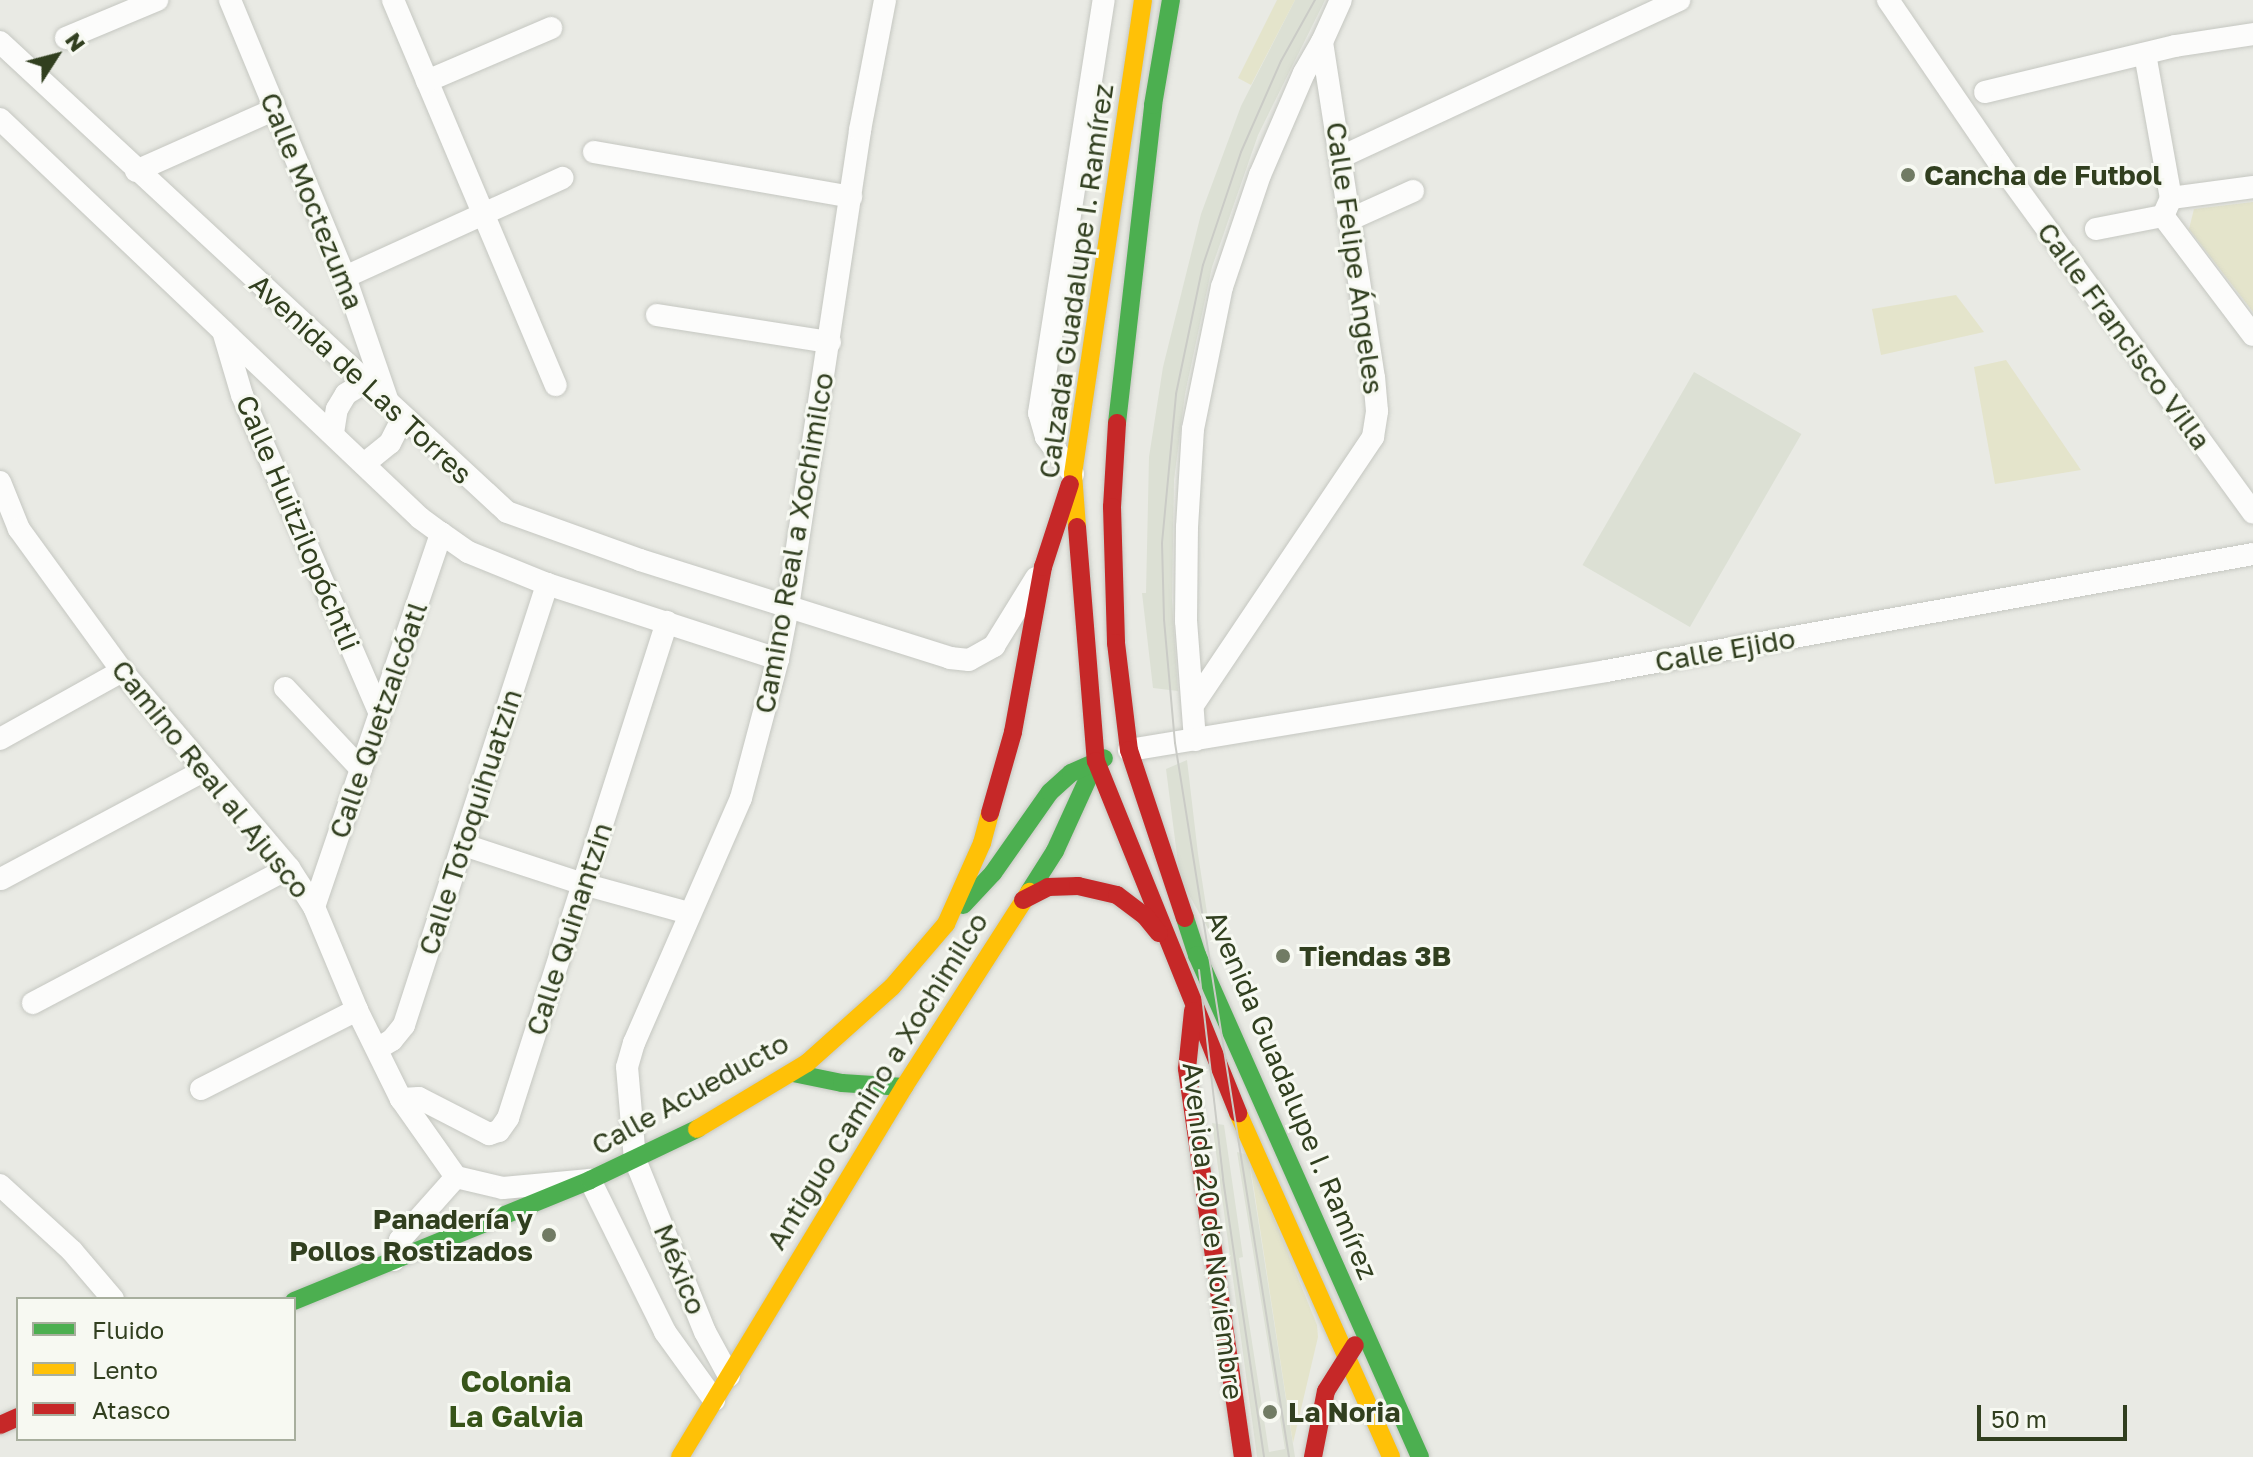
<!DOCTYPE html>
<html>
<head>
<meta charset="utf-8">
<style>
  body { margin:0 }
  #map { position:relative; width:2253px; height:1457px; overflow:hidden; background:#e9eae4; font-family:"Golos Text",sans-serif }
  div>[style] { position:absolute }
  .built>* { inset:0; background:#dce0d4; transform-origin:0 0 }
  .green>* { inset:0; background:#e4e4cb }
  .roads { filter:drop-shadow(0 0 2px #c5c7c1) drop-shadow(0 0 2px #c5c7c1) }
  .street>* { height:22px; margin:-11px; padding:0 11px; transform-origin:11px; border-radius:11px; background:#fcfcfb }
  .fast>* { height:18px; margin:-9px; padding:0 9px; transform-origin:9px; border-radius:9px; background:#4caf50 }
  .slow>* { height:18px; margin:-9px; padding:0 9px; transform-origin:9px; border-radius:9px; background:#ffc107 }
  .jam>* { height:18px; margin:-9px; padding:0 9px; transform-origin:9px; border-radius:9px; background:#c62828 }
  .tram>* { height:2px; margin:-1px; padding:0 1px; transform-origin:1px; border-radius:1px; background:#cacbc6 }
  .dots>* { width:22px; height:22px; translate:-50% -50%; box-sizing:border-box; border:4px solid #f7f9f2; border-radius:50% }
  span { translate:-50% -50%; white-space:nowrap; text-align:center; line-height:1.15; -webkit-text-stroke:6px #f7f9f2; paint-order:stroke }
  .poi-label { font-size:28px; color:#313f1f; font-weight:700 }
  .left { translate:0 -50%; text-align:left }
  .right { translate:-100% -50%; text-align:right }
  .street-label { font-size:28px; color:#313f1f }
  .neighbourhood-label { font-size:30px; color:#375419; font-weight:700 }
  .legend { position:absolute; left:16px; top:1297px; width:280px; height:144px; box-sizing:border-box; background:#f7f9f2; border:2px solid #a8af9e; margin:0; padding:10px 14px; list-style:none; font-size:24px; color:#313f1f }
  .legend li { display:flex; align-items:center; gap:16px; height:40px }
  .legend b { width:40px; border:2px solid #a8af9e }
  .north { position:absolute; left:16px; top:16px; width:80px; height:80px; -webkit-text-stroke:6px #f7f9f2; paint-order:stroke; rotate:54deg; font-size:22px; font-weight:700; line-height:32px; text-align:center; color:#313f1f }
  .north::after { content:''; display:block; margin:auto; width:28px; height:36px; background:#313f1f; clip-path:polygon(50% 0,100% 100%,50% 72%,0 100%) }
  .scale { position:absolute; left:1977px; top:1405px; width:150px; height:36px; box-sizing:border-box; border:4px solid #313f1f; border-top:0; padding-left:10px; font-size:24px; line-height:28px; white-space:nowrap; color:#313f1f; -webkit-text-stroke:6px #f7f9f2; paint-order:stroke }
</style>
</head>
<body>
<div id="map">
  <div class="built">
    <div style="clip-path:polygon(1325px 0,1258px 135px,1212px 267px,1185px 394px,1174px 480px,1172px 601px,1178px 691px,1153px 688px,1142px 593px,1146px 593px,1149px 457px,1163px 367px,1201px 214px,1241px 106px,1295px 0)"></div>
    <div style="left:1694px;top:372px;width:124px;height:223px;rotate:30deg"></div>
    <div style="clip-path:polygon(1187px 760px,1198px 854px,1210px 932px,1180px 879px,1166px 769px)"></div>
    <div style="clip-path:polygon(1212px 1123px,1224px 1125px,1243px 1257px,1239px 1258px,1269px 1452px,1285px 1449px,1237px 1152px,1248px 1155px,1295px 1457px,1257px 1457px)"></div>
  </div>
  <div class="green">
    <div style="clip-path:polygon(1277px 0,1295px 0,1251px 85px,1238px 78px)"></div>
    <div style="clip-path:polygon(2253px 202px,2253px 312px,2189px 229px,2194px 209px)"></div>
    <div style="clip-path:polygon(1956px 295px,1984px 332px,1881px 355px,1872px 309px)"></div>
    <div style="clip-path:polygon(2006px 360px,2081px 470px,1995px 484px,1974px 367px)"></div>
    <div style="clip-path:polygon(1249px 1157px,1317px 1325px,1318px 1337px,1293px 1443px)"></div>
  </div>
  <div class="roads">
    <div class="street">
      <div style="left:230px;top:0;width:300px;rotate:67.5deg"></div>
      <div style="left:345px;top:277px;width:129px;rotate:71deg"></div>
      <div style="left:393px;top:0;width:418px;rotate:67.1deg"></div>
      <div style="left:1888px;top:0;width:197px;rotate:55.7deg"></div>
      <div style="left:1999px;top:163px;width:432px;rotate:54deg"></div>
      <div style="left:66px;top:38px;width:99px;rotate:-22.7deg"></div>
      <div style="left:0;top:42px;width:691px;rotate:42.83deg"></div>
      <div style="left:507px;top:512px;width:141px;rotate:19.8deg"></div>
      <div style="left:640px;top:560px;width:325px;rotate:17.5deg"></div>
      <div style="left:950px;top:658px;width:19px;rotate:6deg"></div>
      <div style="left:969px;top:660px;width:29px;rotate:-29deg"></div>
      <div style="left:994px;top:646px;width:80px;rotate:-58.3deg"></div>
      <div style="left:2145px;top:54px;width:146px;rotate:79.8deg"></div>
      <div style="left:427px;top:81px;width:135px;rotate:-23.1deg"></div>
      <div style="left:1985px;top:92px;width:195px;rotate:-13.6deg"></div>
      <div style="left:2175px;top:46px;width:79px;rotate:-8.7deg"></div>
      <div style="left:0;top:119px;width:579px;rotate:43.53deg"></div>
      <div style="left:420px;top:518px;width:26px;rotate:36deg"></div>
      <div style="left:441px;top:533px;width:33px;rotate:35deg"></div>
      <div style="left:468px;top:552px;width:85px;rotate:22.1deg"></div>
      <div style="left:547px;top:584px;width:243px;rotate:18deg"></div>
      <div style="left:594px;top:152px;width:261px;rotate:9.9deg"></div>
      <div style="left:1341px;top:157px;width:373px;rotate:-24.9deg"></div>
      <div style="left:136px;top:171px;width:152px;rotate:-24deg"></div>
      <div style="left:2163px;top:216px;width:149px;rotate:52.9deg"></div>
      <div style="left:1351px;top:219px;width:68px;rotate:-24.3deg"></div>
      <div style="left:2096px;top:229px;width:68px;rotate:-11deg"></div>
      <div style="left:2163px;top:216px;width:20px;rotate:-66deg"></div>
      <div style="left:2171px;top:198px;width:83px;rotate:-7.6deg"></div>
      <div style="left:345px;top:277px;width:239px;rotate:-24.5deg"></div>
      <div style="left:657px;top:315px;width:175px;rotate:8.9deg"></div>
      <div style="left:223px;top:331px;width:67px;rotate:73.5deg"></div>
      <div style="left:242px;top:395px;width:348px;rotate:66.6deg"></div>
      <div style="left:333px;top:433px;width:24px;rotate:-81deg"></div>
      <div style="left:337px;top:409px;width:17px;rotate:-59deg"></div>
      <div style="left:346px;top:394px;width:22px;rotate:-32deg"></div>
      <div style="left:364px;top:464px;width:33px;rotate:-39deg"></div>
      <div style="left:390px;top:443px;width:28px;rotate:-63deg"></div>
      <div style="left:1073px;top:474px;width:46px;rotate:-126.1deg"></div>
      <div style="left:1046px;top:437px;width:25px;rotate:-106deg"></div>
      <div style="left:1039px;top:413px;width:418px;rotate:-81.1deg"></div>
      <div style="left:0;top:482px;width:51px;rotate:68deg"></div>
      <div style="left:19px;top:529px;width:175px;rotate:54deg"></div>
      <div style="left:122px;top:671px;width:258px;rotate:49.7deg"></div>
      <div style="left:289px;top:868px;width:46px;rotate:57.3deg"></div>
      <div style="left:314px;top:907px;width:112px;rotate:67.3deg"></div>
      <div style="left:357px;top:1010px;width:99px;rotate:63.7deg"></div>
      <div style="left:401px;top:1099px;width:95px;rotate:54.8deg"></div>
      <div style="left:456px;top:1177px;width:48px;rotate:13.2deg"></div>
      <div style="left:503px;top:1188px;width:87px;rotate:-5.3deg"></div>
      <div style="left:590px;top:1180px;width:169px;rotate:63.7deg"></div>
      <div style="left:665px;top:1332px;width:84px;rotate:54.2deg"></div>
      <div style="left:285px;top:688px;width:111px;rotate:46.8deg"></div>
      <div style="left:1193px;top:705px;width:323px;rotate:-56.1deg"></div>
      <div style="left:1373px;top:437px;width:26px;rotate:-81deg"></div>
      <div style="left:1377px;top:411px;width:33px;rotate:-95deg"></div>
      <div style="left:1374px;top:378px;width:340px;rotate:-98.8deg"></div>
      <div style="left:1322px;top:42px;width:46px;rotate:-65.7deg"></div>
      <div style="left:0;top:739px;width:140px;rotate:-29.1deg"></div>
      <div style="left:1195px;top:740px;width:119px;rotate:-94.3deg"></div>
      <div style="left:1186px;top:621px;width:94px;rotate:-89.4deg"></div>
      <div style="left:1187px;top:527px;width:98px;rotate:-86.5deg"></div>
      <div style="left:1193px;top:429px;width:145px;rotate:-78.5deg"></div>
      <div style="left:1222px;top:287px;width:118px;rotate:-71.3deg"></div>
      <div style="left:1260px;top:175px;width:111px;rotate:-66.7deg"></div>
      <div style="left:1304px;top:73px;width:36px;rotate:-60deg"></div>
      <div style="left:1129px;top:750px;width:483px;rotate:-9.4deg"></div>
      <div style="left:1606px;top:671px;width:657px;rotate:-10.25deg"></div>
      <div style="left:464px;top:845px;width:125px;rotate:18.1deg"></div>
      <div style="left:583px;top:884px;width:110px;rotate:15.3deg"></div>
      <div style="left:1px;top:879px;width:229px;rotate:-28.1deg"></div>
      <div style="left:314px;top:907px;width:395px;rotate:-71.2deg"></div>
      <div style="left:33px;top:1003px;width:289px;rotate:-27.8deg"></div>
      <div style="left:377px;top:1049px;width:17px;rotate:-31deg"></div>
      <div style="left:392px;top:1040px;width:19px;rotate:-51deg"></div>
      <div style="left:404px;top:1025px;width:464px;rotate:-72deg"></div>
      <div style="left:201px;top:1089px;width:175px;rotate:-26.9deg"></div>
      <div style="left:401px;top:1099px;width:18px;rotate:-3deg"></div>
      <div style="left:419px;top:1098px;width:79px;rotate:27.2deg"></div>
      <div style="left:489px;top:1134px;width:10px;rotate:-17deg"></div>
      <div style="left:499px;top:1131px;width:16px;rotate:-55deg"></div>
      <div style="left:508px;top:1118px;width:521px;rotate:-72.23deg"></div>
      <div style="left:0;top:1185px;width:98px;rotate:42.5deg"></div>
      <div style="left:72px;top:1251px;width:63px;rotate:49.5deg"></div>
      <div style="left:394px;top:1260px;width:21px;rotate:-73deg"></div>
      <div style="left:400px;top:1240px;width:84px;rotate:-48.4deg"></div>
      <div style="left:729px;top:1376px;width:50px;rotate:-118.6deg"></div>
      <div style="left:705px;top:1332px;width:186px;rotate:-112.1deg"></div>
      <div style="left:635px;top:1160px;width:93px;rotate:-94.9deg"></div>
      <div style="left:627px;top:1067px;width:25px;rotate:-74deg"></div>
      <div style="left:634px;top:1043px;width:267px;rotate:-66.4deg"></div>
      <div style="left:741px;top:798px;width:144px;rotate:-75.1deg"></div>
      <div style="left:778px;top:659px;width:53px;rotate:-79.1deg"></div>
      <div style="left:788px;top:607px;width:482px;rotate:-81.4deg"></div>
      <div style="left:860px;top:130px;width:132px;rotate:-79.1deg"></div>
    </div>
    <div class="fast">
      <div style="left:1117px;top:423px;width:320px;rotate:-83.5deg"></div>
      <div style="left:1153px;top:105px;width:107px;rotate:-80.3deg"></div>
      <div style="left:1029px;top:892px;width:49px;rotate:-57.6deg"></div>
      <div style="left:1055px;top:851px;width:99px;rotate:-65.5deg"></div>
      <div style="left:963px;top:905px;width:44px;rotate:-46.8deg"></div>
      <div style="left:993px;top:873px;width:99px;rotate:-54.9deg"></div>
      <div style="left:1050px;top:792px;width:28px;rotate:-42deg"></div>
      <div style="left:1071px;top:773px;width:36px;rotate:-24deg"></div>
      <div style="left:1185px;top:918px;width:39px;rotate:72deg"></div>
      <div style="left:1197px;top:955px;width:549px;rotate:66.05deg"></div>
      <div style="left:793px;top:1073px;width:50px;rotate:11.5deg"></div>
      <div style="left:842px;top:1083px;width:62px;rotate:3.7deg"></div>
      <div style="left:294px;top:1301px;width:320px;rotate:-22.2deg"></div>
      <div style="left:590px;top:1180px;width:119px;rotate:-25.5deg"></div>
    </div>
    <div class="slow">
      <div style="left:1077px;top:527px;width:53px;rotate:-94.3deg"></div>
      <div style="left:1073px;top:474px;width:479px;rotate:-81.6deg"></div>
      <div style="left:1238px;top:1113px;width:376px;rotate:66deg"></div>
      <div style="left:697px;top:1129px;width:128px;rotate:-31deg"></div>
      <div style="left:807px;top:1063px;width:114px;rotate:-41.8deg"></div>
      <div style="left:892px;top:987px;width:83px;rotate:-49.4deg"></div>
      <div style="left:946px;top:924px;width:89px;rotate:-66deg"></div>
      <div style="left:982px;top:843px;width:31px;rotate:-75deg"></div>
      <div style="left:680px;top:1457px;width:433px;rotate:-58.8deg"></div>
      <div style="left:904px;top:1087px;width:232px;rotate:-57.3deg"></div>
    </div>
    <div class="jam">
      <div style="left:1117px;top:423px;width:84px;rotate:93.4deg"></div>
      <div style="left:1112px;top:507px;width:136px;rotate:88.3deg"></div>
      <div style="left:1116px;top:643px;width:108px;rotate:83.1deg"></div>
      <div style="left:1129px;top:750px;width:177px;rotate:71.6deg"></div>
      <div style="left:1077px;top:527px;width:235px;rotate:85.4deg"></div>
      <div style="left:1096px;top:761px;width:380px;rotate:68deg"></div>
      <div style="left:990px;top:813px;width:84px;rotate:-74.1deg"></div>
      <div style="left:1013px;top:732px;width:168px;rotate:-79.7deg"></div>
      <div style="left:1043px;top:567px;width:87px;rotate:-72deg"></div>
      <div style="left:1023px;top:900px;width:28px;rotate:-27deg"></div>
      <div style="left:1048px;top:887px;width:30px;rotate:-2deg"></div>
      <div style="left:1078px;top:886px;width:40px;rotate:13deg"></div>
      <div style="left:1117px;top:895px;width:35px;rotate:37deg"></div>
      <div style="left:1145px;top:916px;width:22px;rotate:51deg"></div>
      <div style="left:1193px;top:1011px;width:58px;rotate:95.9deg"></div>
      <div style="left:1187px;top:1069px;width:392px;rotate:81.8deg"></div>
      <div style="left:0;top:1425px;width:20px;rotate:-24deg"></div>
      <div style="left:1313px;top:1457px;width:67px;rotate:-78.9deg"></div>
      <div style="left:1326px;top:1391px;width:54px;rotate:-57.8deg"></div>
    </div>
  </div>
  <div class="tram">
    <div style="left:1199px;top:970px;width:210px;rotate:83.4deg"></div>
    <div style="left:1223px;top:1179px;width:281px;rotate:81.6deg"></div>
    <div style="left:1289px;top:1457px;width:723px;rotate:-99.07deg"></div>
    <div style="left:1175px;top:743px;width:124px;rotate:-95.1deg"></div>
    <div style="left:1164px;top:619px;width:76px;rotate:-91.5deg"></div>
    <div style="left:1162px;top:543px;width:150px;rotate:-84.6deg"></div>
    <div style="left:1176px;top:394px;width:132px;rotate:-78.2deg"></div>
    <div style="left:1203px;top:265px;width:119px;rotate:-71.4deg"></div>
    <div style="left:1241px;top:152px;width:99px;rotate:-66.3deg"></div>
    <div style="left:1281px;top:61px;width:70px;rotate:-60.9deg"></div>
  </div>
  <div class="dots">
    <div style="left:1908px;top:175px;background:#717b64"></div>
    <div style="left:1283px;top:956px;background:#717b64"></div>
    <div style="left:549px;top:1235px;background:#717b64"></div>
    <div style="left:1270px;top:1412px;background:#717b64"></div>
  </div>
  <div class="poi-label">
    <span class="left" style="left:1924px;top:175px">Cancha de Futbol</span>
    <span class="left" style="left:1299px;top:956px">Tiendas 3B</span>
    <span class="right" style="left:533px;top:1235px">Panadería y<br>Pollos Rostizados</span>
    <span class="left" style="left:1288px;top:1412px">La Noria</span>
  </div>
  <div class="street-label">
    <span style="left:312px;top:201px;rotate:68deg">Calle Moctezuma</span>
    <span style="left:1355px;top:258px;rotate:82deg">Calle Felipe Ángeles</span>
    <span style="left:1076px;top:281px;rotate:-82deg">Calzada Guadalupe I. Ramírez</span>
    <span style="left:2124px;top:336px;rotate:54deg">Calle Francisco Villa</span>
    <span style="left:361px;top:379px;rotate:43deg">Avenida de Las Torres</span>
    <span style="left:298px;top:523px;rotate:67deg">Calle Huitzilopóchtli</span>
    <span style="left:794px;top:543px;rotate:-80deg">Camino Real a Xochimilco</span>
    <span style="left:1725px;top:650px;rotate:-10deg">Calle Ejido</span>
    <span style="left:378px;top:720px;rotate:-71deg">Calle Quetzalcóatl</span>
    <span style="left:211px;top:779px;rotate:51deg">Camino Real al Ajusco</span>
    <span style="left:470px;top:822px;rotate:-72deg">Calle Totoquihuatzin</span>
    <span style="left:569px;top:929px;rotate:-72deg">Calle Quinantzin</span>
    <span style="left:877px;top:1081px;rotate:-58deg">Antiguo Camino a Xochimilco</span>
    <span style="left:690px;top:1094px;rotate:-29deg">Calle Acueducto</span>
    <span style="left:1292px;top:1095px;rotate:67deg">Avenida Guadalupe I. Ramírez</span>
    <span style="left:1213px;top:1231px;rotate:83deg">Avenida 20 de Noviembre</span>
    <span style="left:680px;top:1269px;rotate:68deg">México</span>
  </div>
  <div class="neighbourhood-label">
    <span style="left:516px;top:1398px">Colonia<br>La Galvia</span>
  </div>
  <ul class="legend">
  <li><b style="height:10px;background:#4caf50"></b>Fluido</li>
  <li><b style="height:10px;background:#ffc107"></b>Lento</li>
  <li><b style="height:10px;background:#c62828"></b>Atasco</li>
  </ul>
  <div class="north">N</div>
  <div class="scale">50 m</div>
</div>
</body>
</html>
